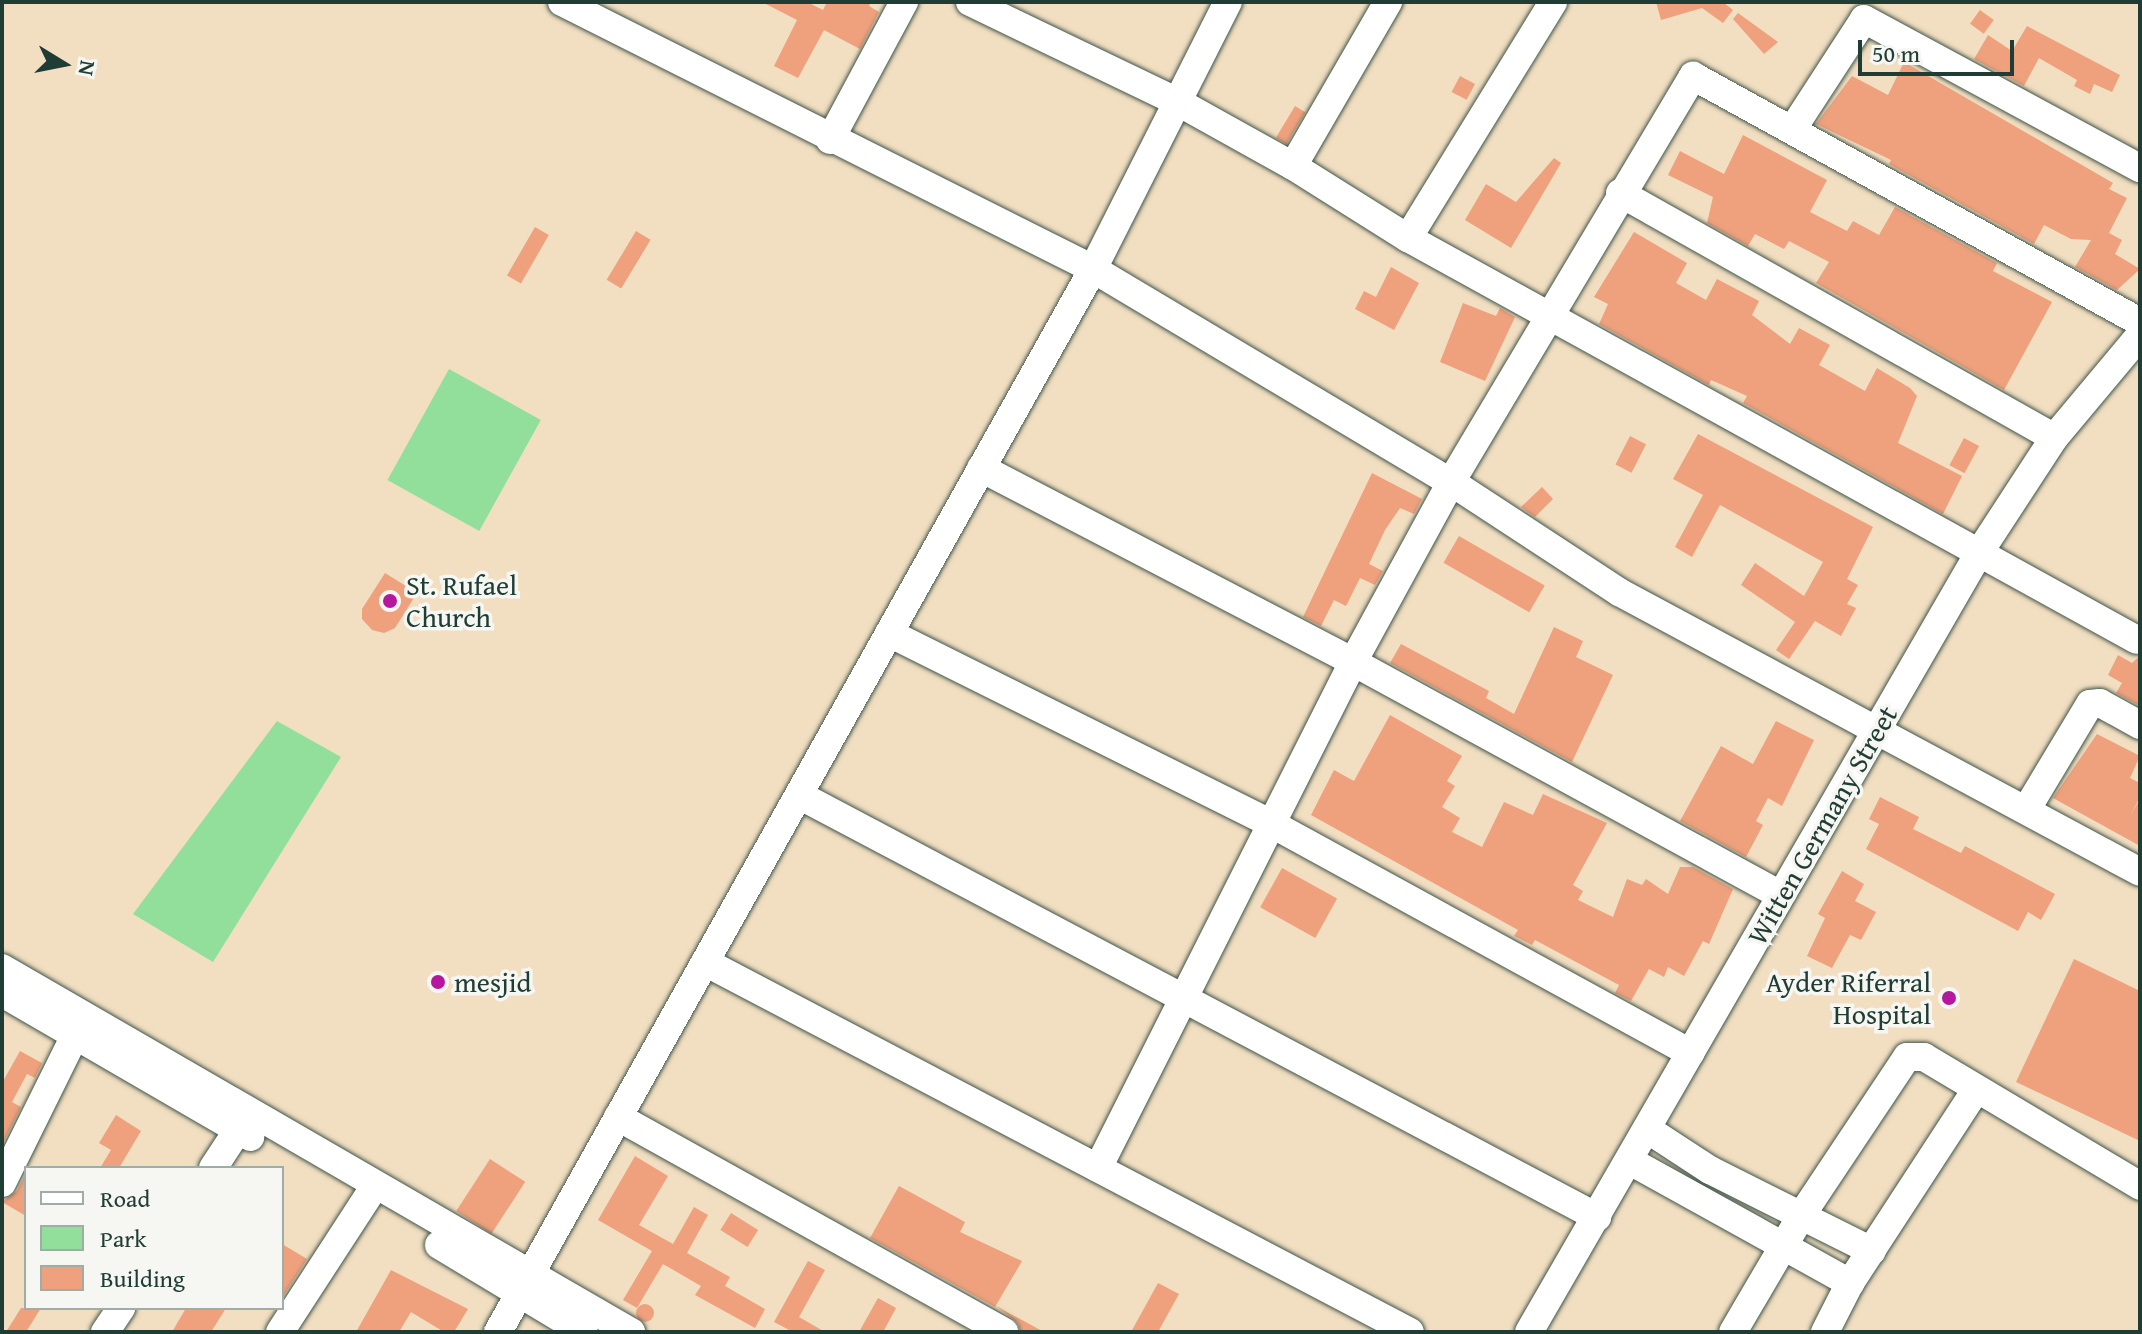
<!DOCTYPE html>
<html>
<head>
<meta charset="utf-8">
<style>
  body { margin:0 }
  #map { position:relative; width:2142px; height:1334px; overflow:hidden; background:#f2dec1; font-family:"Gentium Book Plus",serif }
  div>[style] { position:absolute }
  .green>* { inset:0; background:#92df9c; transform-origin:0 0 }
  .building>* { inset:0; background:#efa17d; transform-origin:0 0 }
  .round { border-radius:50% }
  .roads { filter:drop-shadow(0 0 2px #3f5549) drop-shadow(0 0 2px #3f5549) }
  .minor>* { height:28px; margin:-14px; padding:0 14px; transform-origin:14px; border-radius:14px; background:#fff }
  .dots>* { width:22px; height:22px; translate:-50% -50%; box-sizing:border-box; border:4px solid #f6f6f2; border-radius:50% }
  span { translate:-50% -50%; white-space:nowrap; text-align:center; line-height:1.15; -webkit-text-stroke:7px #f6f6f2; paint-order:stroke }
  .poi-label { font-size:28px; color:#1f3d34 }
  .left { translate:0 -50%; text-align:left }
  .right { translate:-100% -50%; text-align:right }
  .street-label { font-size:28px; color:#1f3d34 }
  .frame { position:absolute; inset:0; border:4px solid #1f3d34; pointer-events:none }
  .legend { position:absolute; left:24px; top:1166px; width:260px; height:144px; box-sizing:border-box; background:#f6f6f2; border:2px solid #a0aca6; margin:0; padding:10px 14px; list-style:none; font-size:24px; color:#1f3d34 }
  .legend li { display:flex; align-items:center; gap:16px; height:40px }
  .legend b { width:40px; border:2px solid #a0aca6 }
  .north { position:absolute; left:24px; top:24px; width:80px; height:80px; -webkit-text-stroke:6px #f6f6f2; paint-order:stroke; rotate:100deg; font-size:22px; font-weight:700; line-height:32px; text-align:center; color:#1f3d34 }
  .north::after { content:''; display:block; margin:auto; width:28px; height:36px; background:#1f3d34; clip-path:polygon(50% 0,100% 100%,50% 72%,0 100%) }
  .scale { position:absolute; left:1858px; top:40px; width:156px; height:36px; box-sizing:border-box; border:4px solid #1f3d34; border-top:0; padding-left:10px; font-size:24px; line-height:28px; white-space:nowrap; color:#1f3d34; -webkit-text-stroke:6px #f6f6f2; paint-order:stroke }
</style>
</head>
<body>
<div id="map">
  <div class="green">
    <div style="left:449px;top:369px;width:105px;height:127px;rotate:29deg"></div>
    <div style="clip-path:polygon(277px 721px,341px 757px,213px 962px,133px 914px)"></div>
  </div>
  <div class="building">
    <div style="clip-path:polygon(762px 2px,807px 2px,823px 10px,827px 2px,871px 2px,869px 6px,879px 12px,860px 49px,824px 30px,798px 78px,774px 66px,797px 20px)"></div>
    <div style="clip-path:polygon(1656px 2px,1723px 2px,1733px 10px,1723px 23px,1702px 8px,1661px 20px)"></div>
    <div style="left:1980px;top:10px;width:17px;height:17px;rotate:36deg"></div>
    <div style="clip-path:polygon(1738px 13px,1778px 42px,1764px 54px,1733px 19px)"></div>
    <div style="clip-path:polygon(2027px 26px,2120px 75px,2112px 92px,2094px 84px,2090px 94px,2074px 86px,2077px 80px,2039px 58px,2024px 86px,1974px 59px,1988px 35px,2012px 51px)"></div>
    <div style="clip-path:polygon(1904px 62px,2113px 183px,2109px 189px,2127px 198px,2109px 233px,2122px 240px,2115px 254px,2140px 269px,2117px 290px,2075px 267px,2091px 240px,2071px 239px,2044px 225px,2034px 244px,1889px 164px,1891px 160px,1816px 124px,1852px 76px,1888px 95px)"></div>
    <div style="left:1460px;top:76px;width:17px;height:18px;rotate:28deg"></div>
    <div style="left:1295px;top:106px;width:12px;height:37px;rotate:31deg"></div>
    <div style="clip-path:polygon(1743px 135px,1827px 180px,1810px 212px,1847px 231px,1853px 221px,1879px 235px,1895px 207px,1997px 263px,1993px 271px,2052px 302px,2004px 390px,1816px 283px,1829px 262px,1789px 241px,1784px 249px,1755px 234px,1748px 246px,1707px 223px,1713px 197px,1668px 175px,1680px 151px,1724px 174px)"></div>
    <div style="clip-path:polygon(1554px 158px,1561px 163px,1511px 248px,1465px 220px,1486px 184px,1516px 202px)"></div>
    <div style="left:535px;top:227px;width:16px;height:56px;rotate:30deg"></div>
    <div style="left:636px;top:231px;width:17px;height:57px;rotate:31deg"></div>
    <div style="clip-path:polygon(1634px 232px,1687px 263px,1676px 283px,1706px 300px,1717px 279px,1759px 301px,1752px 315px,1790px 344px,1799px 328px,1830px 345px,1819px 365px,1865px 391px,1877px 368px,1910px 388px,1917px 396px,1898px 443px,1962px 476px,1943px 514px,1743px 403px,1747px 396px,1711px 380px,1709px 385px,1599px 324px,1608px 304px,1594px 297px)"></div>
    <div style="clip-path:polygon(1391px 267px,1419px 283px,1394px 330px,1355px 309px,1364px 291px,1376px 297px)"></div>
    <div style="clip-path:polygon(1463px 303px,1496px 316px,1500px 308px,1515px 317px,1485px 381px,1440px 362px)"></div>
    <div style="clip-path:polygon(1698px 434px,1873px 527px,1847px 579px,1858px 585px,1847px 604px,1856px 608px,1841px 636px,1815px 621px,1789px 659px,1776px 650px,1795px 622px,1741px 585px,1755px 563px,1804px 596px,1823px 562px,1720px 505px,1692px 557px,1675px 547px,1703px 495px,1673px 479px)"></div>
    <div style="left:1630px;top:436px;width:18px;height:32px;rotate:27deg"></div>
    <div style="left:1964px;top:438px;width:17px;height:31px;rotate:28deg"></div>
    <div style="clip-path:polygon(1372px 473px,1422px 499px,1414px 514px,1400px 508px,1385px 530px,1369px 564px,1383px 571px,1375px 585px,1360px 578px,1346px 606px,1334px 600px,1321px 626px,1303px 617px)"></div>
    <div style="clip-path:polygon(1542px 487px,1553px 499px,1535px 517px,1521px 507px)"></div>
    <div style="left:1459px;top:536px;width:99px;height:31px;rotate:30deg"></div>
    <div style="clip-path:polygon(385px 573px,417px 593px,395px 628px,384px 633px,372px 630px,362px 619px,362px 609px)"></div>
    <div style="clip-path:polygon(1554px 627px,1583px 641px,1576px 657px,1613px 675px,1572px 762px,1390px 663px,1401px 644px,1489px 691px,1486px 698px,1514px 714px)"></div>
    <div style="clip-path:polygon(2118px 655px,2132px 663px,2140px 656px,2140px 706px,2116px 693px,2122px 683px,2108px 675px)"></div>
    <div style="clip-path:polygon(1390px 715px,1462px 756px,1447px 781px,1455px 786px,1442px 807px,1460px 818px,1452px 832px,1482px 847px,1504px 802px,1533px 815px,1543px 794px,1607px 823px,1573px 885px,1583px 891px,1578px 900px,1613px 917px,1627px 879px,1642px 885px,1646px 879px,1668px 894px,1680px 867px,1693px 867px,1733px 889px,1709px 944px,1703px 941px,1684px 976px,1668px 967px,1664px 977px,1649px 969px,1631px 1001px,1615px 993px,1619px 985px,1535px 940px,1532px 945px,1514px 936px,1518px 930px,1311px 815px,1334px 770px,1354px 781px)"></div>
    <div style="clip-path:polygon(1776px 721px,1814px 740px,1782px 806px,1768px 798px,1756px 821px,1763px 825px,1746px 857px,1680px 821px,1721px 746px,1753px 764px)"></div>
    <div style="clip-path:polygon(2097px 734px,2140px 756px,2130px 778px,2140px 783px,2140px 797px,2130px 816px,2140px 799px,2140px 846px,2053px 798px)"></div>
    <div style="clip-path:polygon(1880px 797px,1919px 817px,1913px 829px,1961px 853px,1965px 846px,2055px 894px,2041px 920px,2028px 912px,2018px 931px,1866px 849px,1879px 824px,1869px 819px)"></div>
    <div style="left:1282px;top:868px;width:63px;height:45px;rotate:29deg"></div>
    <div style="clip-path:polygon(1842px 871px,1864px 884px,1855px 901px,1876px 912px,1861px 940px,1850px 935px,1832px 968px,1807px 956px,1825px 918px,1818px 914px)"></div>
    <div style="clip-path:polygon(2074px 959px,2140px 991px,2140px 1141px,2016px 1082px)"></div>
    <div style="clip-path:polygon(20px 1051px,42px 1063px,35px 1078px,27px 1074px,12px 1102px,21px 1107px,2px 1145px,2px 1083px)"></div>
    <div style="clip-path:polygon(116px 1115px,141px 1131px,119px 1168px,100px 1168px,111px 1150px,99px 1143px)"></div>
    <div style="clip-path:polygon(635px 1156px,668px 1176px,639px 1225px,673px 1244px,694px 1207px,708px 1215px,687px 1253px,730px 1277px,725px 1286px,765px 1309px,755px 1328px,695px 1295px,701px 1286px,663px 1264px,637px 1308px,623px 1300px,652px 1251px,598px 1220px)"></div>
    <div style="left:490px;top:1159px;width:42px;height:62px;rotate:33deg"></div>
    <div style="clip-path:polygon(26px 1173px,26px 1216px,2px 1202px,17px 1191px)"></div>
    <div style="clip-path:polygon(899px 1186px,965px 1222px,960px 1232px,1022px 1261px,995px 1307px,870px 1238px)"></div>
    <div style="left:731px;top:1213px;width:32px;height:20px;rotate:32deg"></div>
    <div style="clip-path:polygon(282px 1244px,307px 1259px,282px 1298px)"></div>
    <div style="clip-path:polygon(808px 1261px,825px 1270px,799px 1317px,825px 1332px,793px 1332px,774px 1322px)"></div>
    <div style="clip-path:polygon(391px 1270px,468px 1309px,454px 1332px,444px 1332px,411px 1312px,399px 1332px,356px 1332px)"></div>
    <div style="clip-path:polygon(1158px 1283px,1179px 1294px,1158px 1332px,1131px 1332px)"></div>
    <div style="clip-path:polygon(878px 1298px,896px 1308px,883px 1332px,859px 1332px)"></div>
    <div class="round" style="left:636px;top:1304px;width:18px;height:18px"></div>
    <div style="clip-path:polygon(996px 1306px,1044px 1332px,1021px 1332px,1018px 1323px)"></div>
    <div style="clip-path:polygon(21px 1308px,41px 1308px,26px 1332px,6px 1332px)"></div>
    <div style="clip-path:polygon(186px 1308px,226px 1308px,211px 1332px,172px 1332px)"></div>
  </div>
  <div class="roads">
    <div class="minor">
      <div style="left:562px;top:2px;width:594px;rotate:26.69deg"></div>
      <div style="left:1093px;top:269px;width:417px;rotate:30.8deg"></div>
      <div style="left:1451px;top:482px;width:201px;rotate:33.2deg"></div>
      <div style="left:1619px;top:592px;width:591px;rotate:28.25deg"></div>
      <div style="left:970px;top:2px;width:231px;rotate:25.7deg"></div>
      <div style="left:1178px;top:102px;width:132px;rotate:29.1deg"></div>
      <div style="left:1293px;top:166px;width:190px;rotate:-59.9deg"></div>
      <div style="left:1792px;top:130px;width:132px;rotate:-57deg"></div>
      <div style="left:1864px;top:19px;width:314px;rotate:28.4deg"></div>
      <div style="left:830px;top:140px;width:157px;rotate:-61.8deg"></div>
      <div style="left:1293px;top:166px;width:136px;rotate:32.1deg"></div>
      <div style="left:1408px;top:238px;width:832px;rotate:28.87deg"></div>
      <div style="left:1620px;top:193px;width:498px;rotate:29.4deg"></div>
      <div style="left:1408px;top:238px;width:277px;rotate:-58.4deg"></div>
      <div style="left:981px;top:468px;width:420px;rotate:27.5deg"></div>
      <div style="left:1353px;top:662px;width:486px;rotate:28.6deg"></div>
      <div style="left:889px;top:633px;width:428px;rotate:26.5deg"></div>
      <div style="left:1272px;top:824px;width:477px;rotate:28.7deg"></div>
      <div style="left:799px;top:795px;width:903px;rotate:27.87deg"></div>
      <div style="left:2028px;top:807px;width:120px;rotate:-59deg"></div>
      <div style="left:2090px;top:704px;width:10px;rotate:-6deg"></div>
      <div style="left:2100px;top:703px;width:46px;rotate:28.8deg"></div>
      <div style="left:705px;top:962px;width:796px;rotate:27.69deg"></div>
      <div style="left:2px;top:968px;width:727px;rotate:30.06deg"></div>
      <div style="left:2px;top:993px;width:287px;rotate:30.1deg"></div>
      <div style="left:618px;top:1117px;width:442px;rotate:29.1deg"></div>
      <div style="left:1647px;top:1129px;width:75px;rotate:33.1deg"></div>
      <div style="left:1710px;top:1170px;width:181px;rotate:26.6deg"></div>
      <div style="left:1630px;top:1161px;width:252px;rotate:29deg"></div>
      <div style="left:213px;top:1168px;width:64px;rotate:-56.6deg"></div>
      <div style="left:1098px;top:1168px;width:567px;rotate:-63.25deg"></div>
      <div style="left:1353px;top:662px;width:205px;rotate:-61.4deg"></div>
      <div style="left:1451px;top:482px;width:473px;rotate:-59.2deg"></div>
      <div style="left:1693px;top:76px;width:510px;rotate:28.83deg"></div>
      <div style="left:2px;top:1183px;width:165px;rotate:-63.7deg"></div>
      <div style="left:439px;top:1245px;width:169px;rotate:31deg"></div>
      <div style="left:105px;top:1332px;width:29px;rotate:-56deg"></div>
      <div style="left:280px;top:1332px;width:173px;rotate:-57deg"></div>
      <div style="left:498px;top:1332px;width:1218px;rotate:-60.76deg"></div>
      <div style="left:1093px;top:269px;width:299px;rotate:-63.2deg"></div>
      <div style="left:1529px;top:1332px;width:900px;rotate:-59.99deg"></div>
      <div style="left:1979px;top:553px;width:137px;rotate:-56.9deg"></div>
      <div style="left:2054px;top:438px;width:134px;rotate:-50.1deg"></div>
      <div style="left:1733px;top:1332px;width:134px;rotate:-59.6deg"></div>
      <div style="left:1801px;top:1216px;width:191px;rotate:-56.3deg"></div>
      <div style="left:1907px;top:1057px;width:17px"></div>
      <div style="left:1924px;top:1057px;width:252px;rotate:30.8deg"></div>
      <div style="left:1825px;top:1332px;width:55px;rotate:-63deg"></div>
      <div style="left:1850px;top:1283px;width:230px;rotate:-56.9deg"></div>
    </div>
  </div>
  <div class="dots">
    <div style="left:390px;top:601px;background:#b5179e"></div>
    <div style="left:438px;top:982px;background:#b5179e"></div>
    <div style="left:1949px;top:998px;background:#b5179e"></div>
  </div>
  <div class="poi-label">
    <span class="left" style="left:406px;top:601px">St. Rufael<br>Church</span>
    <span class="left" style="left:454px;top:982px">mesjid</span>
    <span class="right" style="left:1931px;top:998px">Ayder Riferral<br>Hospital</span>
  </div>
  <div class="street-label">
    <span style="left:1822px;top:825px;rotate:-60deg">Witten Germany Street</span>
  </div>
  <div class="frame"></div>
  <ul class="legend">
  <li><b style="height:10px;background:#fff"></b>Road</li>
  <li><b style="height:22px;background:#92df9c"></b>Park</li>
  <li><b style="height:22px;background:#efa17d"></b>Building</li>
  </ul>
  <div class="north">N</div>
  <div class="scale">50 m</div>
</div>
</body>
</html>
